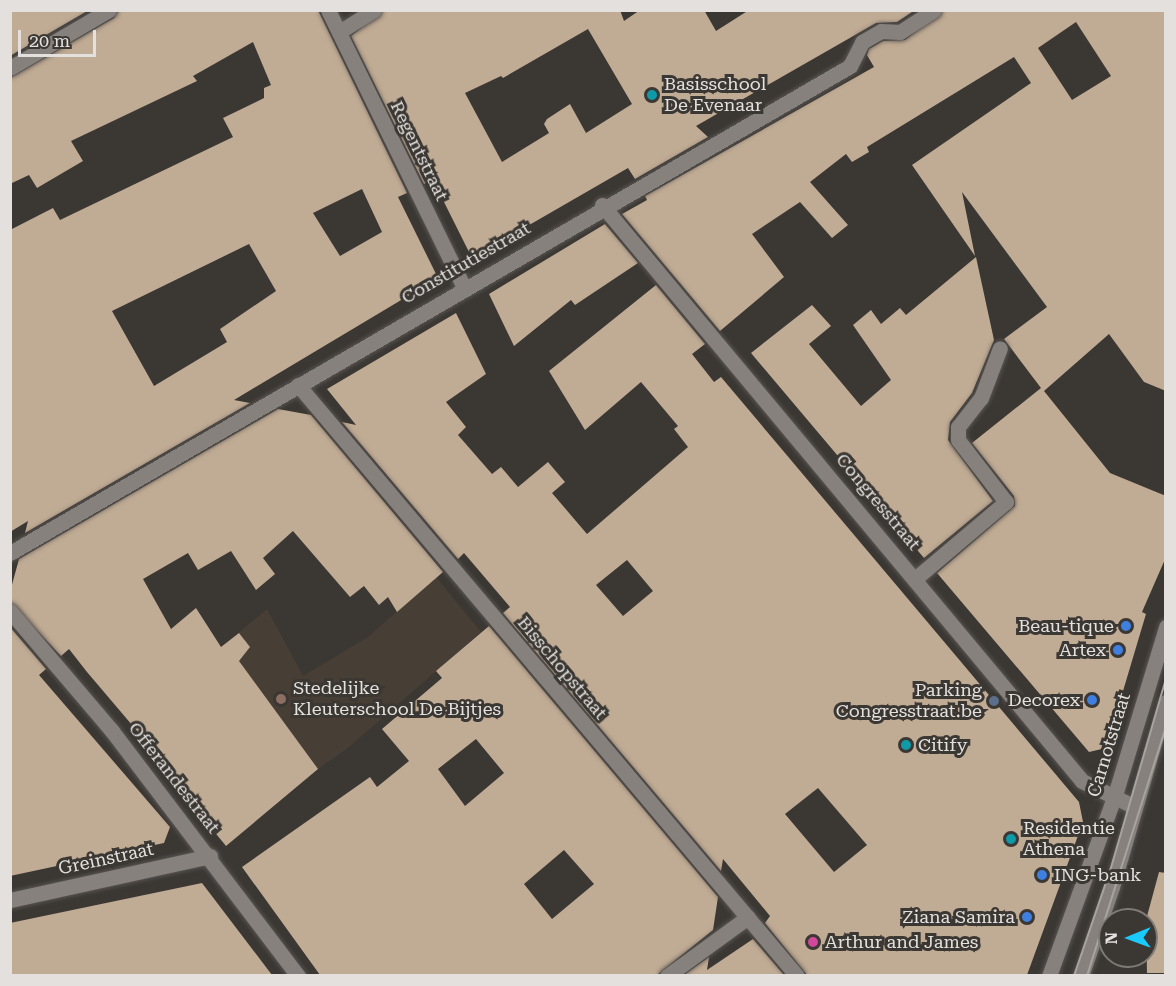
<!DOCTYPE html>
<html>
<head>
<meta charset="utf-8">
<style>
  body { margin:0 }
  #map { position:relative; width:1176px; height:986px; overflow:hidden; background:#3b3733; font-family:"Roboto Serif",serif }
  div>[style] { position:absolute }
  .built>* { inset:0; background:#473e35 }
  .building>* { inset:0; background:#c0ab94 }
  .roads { filter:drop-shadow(0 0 2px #585451) drop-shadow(0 0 2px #585451) }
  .street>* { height:15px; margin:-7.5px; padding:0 7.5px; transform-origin:7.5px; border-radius:7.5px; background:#86817c }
  .secondary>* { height:15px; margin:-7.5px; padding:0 7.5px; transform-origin:7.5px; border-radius:7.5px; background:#86817c }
  .tram>* { height:1.5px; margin:-0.75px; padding:0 0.75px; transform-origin:0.75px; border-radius:0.75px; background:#a7a4a0 }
  .dots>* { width:16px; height:16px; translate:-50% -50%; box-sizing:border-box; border:3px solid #3b3733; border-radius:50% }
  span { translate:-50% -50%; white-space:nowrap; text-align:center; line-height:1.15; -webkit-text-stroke:6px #3b3733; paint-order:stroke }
  .poi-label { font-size:18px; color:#e3e0dd }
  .left { translate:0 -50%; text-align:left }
  .right { translate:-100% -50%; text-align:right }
  .street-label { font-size:18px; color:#e3e0dd }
  .frame { position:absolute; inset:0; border:12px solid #e3e0dd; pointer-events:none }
  .north { position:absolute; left:1098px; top:908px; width:60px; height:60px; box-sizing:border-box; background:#3b3733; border:2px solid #7e7b77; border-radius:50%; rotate:269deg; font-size:16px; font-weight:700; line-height:24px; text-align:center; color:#e3e0dd }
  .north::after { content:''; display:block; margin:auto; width:21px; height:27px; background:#1bcafc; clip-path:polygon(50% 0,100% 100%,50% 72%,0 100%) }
  .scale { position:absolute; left:18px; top:30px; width:78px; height:27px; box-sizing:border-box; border:3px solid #e3e0dd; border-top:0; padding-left:8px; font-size:18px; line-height:21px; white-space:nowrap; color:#e3e0dd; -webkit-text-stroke:4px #3b3733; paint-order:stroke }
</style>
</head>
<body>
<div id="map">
  <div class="built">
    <div style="clip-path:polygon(436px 577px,481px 632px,349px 747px,221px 838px,131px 722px,267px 609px,303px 676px,368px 637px)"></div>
  </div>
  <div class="building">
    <div style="clip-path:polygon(10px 10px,89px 10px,10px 56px)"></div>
    <div style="clip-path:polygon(evenodd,119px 10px,318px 10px,407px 193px,398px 197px,438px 278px,234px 400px,250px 403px,25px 533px,28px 521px,10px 532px,10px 230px,53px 208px,60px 220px,233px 137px,223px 118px,264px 98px,264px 88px,271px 85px,253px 42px,193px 76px,197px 81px,71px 141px,83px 161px,37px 188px,29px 175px,10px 184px,10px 78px,114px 18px,119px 10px,362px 189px,382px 232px,340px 256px,313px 213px,362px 189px,119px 10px,249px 244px,276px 291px,220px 329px,227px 342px,154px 386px,112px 311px,249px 244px)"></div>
    <div style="clip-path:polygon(evenodd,384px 10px,620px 10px,624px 21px,640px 10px,704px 10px,716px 31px,749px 10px,915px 10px,897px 22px,876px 23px,696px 126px,708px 137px,635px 179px,628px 168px,472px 258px,433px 180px,424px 184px,351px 36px,384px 10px,588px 29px,632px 104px,586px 133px,570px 104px,547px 119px,544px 124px,549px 133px,502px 162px,465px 93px,501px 76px,503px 78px,588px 29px)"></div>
    <div style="clip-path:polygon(evenodd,944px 10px,1166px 10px,1166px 391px,1144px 382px,1109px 334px,1044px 391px,1110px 473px,1166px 496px,1166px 557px,1142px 612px,1146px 614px,1106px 748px,1089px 752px,937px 573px,1015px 506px,1014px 496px,972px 443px,1041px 388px,1004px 339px,1047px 307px,962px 192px,975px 256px,912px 165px,1031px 83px,1014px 57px,867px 147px,869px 152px,852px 162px,846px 154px,810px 182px,848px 225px,832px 238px,800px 202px,752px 234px,784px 277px,720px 331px,622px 214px,647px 200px,645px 196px,874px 67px,867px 55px,869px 49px,883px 41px,905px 40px,944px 10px,1076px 22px,1111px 76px,1072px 100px,1038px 48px,1076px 22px)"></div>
    <div style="clip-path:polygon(605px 224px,638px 263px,575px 305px,571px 300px,514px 346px,489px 294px)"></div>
    <div style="clip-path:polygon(976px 257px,994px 340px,972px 393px,950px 422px,948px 440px,993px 501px,924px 558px,751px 353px,812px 305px,831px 326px,809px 344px,861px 406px,891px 380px,853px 325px,871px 310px,881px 324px,900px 308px,906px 315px)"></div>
    <div style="clip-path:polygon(evenodd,656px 285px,705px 344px,692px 354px,714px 382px,721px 377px,1079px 802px,1083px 822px,1027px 975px,807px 975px,765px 923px,770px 916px,723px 859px,721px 871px,503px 613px,510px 607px,464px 553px,458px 559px,342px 422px,356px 425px,327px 389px,456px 313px,486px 374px,446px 402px,466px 427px,458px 435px,492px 474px,501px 467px,518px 487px,548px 462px,565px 482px,552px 493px,587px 534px,688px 447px,674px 429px,678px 426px,641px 382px,585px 430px,549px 371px,656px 285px,627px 560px,653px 591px,623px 616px,596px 585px,627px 560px,656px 285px,818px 788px,867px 845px,834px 872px,785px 814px,818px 788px)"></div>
    <div style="clip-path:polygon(278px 409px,311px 415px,443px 572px,397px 612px,388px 597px,379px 605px,364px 586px,350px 597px,293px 531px,263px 558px,275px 574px,256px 590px,231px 551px,198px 570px,188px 553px,143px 579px,171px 629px,196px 608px,221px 647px,239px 633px,250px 647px,239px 661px,318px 769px,226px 846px,190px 802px,194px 798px,87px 672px,69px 649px,61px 656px,10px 602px,10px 592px,19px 559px)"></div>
    <div style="clip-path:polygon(evenodd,489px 626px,718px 897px,713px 930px,657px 975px,320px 975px,242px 867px,370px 777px,377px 787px,409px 761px,382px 729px,442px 678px,436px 671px,489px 626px,476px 739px,504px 773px,465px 806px,438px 769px,476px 739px,489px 626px,564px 850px,594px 884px,552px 919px,524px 884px,564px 850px)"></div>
    <div style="clip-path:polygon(10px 627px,46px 669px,39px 675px,170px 827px,164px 843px,10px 876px)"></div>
    <div style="clip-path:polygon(1159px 872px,1166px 873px,1166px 973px,1147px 973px,1146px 920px)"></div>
    <div style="clip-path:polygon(202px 883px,272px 975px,10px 975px,10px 923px)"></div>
    <div style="clip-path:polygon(753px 939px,784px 975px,684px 975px,709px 957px,707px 970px)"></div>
  </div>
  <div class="roads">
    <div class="street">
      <div style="left:328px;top:10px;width:309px;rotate:63.9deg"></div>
      <div style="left:339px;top:32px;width:41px;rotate:-32.2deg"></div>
      <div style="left:10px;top:68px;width:115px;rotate:-30.4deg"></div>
      <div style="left:602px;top:205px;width:750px;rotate:50.19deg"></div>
      <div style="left:1082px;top:781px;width:59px;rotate:26.1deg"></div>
      <div style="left:298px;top:385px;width:773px;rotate:49.82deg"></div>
      <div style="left:10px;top:553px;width:971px;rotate:-30.1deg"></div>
      <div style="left:850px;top:66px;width:27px;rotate:-63deg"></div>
      <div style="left:862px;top:42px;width:22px;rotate:-30deg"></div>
      <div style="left:881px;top:31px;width:19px;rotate:3deg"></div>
      <div style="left:900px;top:32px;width:40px;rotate:-32.9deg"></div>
      <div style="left:916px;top:578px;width:118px;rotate:-40.2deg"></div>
      <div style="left:1006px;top:502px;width:78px;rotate:-127.7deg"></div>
      <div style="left:958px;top:440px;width:13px;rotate:-90deg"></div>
      <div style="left:958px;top:427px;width:37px;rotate:-52deg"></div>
      <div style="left:981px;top:398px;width:53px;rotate:-69.2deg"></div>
      <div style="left:10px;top:611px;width:157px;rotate:49.6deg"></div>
      <div style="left:112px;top:731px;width:308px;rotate:52.8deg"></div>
      <div style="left:10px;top:900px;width:205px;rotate:-12.4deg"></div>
      <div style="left:667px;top:976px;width:100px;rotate:-36.1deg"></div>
    </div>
    <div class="secondary">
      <div style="left:1049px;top:976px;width:193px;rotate:-70deg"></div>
      <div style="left:1115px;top:795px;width:176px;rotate:-73.1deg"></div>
      <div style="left:1081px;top:976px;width:94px;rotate:-70.8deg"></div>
      <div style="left:1112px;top:887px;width:193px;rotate:-73.7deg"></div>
    </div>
  </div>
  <div class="tram">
    <div style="left:1074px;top:976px;width:114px;rotate:-71.1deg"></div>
    <div style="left:1111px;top:868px;width:197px;rotate:-73.8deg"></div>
    <div style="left:1087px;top:976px;width:261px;rotate:-72.4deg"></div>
  </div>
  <div class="dots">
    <div style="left:652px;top:95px;background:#0f9aa8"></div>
    <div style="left:1126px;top:626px;background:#3f7fe0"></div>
    <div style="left:1118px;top:650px;background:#3f7fe0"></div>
    <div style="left:281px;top:699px;background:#8d6e63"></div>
    <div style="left:1092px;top:700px;background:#3f7fe0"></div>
    <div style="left:994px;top:701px;background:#5c6f8a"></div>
    <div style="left:906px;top:745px;background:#0f9aa8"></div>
    <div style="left:1011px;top:839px;background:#0f9aa8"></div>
    <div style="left:1042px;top:875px;background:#3f7fe0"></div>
    <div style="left:1027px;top:917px;background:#3f7fe0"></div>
    <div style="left:813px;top:942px;background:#d1479c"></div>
  </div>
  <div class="poi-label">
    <span class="left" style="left:664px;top:95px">Basisschool<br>De Evenaar</span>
    <span class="right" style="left:1114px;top:626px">Beau-tique</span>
    <span class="right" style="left:1106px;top:650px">Artex</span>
    <span class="left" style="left:293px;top:699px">Stedelijke<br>Kleuterschool De Bijtjes</span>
    <span class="right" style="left:982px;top:701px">Parking<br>Congresstraat.be</span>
    <span class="right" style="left:1080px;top:700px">Decorex</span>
    <span class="left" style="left:918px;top:745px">Citify</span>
    <span class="left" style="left:1023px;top:839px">Residentie<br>Athena</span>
    <span class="left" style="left:1054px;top:875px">ING-bank</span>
    <span class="right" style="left:1015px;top:917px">Ziana Samira</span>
    <span class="left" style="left:825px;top:942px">Arthur and James</span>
  </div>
  <div class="street-label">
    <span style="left:419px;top:151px;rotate:64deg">Regentstraat</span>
    <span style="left:466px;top:263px;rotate:-30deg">Constitutiestraat</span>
    <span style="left:878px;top:502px;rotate:50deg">Congresstraat</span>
    <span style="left:562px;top:668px;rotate:50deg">Bisschopstraat</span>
    <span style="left:1109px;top:745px;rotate:-73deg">Carnotstraat</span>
    <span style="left:174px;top:778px;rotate:52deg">Offerandestraat</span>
    <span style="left:106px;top:859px;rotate:-12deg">Greinstraat</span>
  </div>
  <div class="frame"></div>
  <div class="north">N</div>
  <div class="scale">20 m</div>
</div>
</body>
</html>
